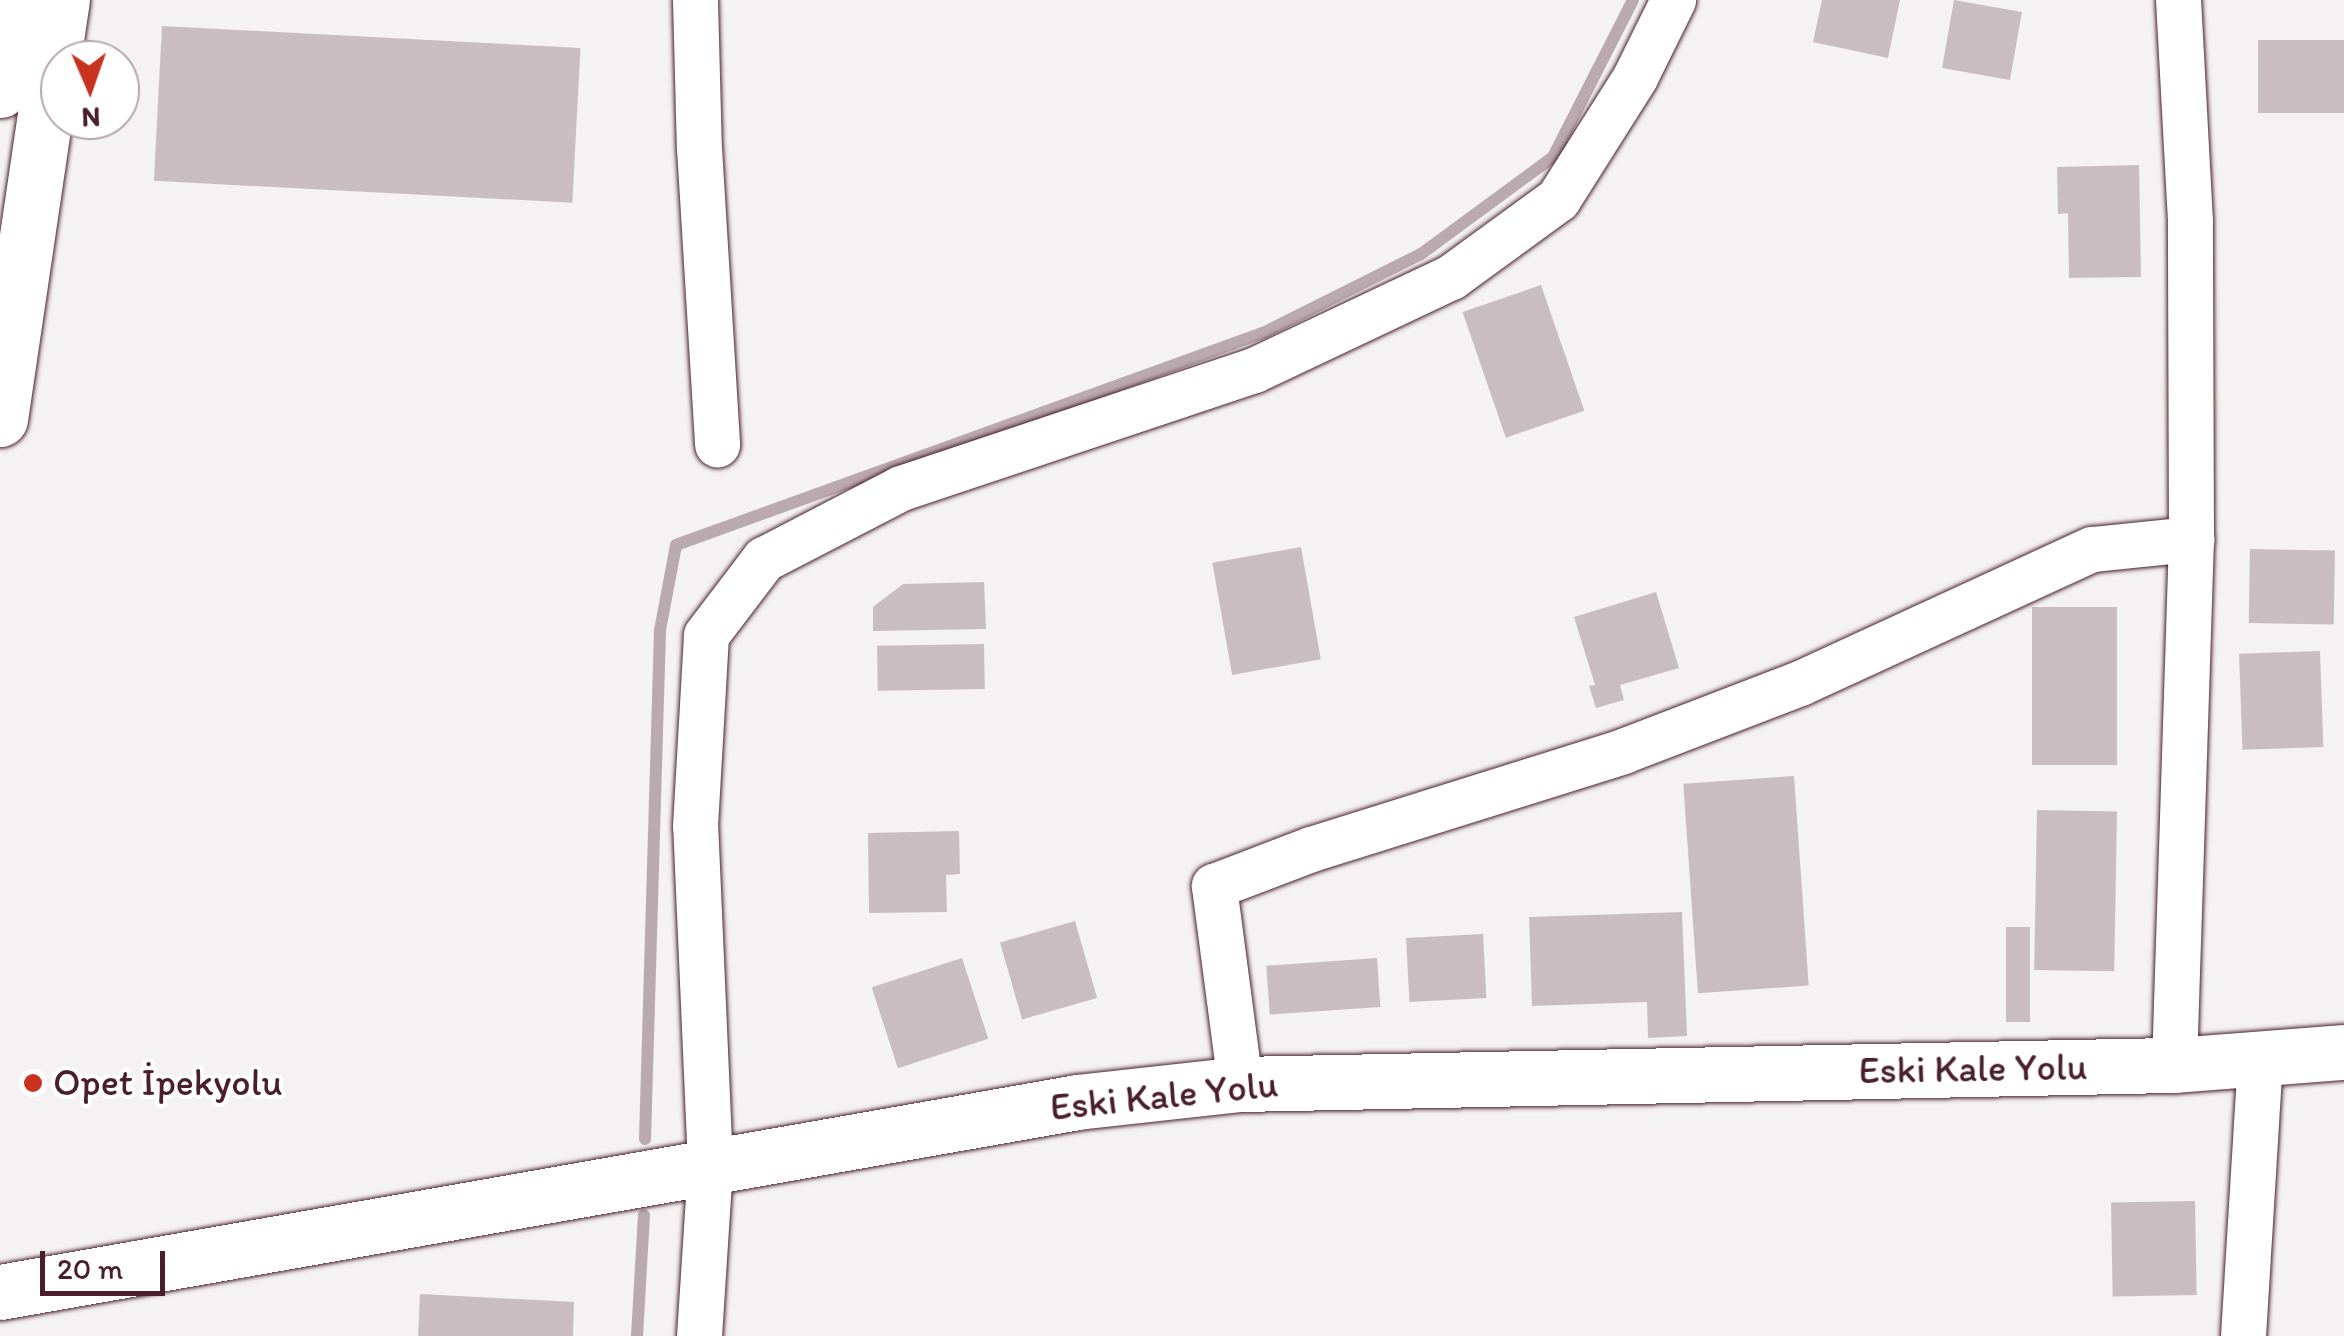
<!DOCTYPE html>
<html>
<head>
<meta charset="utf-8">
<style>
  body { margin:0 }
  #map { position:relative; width:2344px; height:1336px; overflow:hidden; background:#f4f2f2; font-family:Itim,sans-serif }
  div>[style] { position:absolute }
  .stream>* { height:12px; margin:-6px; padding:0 6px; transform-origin:6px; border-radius:6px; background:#baa9ae }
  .building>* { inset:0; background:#cabdc1; transform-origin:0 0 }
  .roads { filter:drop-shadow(0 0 2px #4a1f2b) drop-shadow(0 0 2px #4a1f2b) }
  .street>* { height:45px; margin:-22.5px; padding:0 22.5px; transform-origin:22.5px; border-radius:22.5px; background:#fff }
  .secondary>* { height:55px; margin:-27.5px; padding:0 27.5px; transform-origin:27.5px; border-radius:27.5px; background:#fff }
  .highway>* { height:55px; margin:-27.5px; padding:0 27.5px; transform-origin:27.5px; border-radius:27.5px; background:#fff }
  .dots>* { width:28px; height:28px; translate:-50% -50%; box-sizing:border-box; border:5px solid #fff; border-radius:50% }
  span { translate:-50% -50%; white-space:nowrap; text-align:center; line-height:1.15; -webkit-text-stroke:8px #fff; paint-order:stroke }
  .street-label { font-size:38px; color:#4a1f2b }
  .poi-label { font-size:38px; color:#4a1f2b }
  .left { translate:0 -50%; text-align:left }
  .north { position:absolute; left:40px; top:40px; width:100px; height:100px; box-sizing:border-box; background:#fff; border:2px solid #b7a5aa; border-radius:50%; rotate:178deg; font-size:28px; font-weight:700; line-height:40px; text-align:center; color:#4a1f2b }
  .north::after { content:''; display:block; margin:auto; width:35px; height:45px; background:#c8321e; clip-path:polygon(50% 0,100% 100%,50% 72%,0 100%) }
  .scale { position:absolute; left:40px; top:1251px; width:125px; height:45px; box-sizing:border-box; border:5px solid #4a1f2b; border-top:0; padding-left:12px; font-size:30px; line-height:35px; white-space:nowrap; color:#4a1f2b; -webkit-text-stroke:8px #fff; paint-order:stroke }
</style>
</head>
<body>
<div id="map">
  <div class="stream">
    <div style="left:645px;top:1139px;width:509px;rotate:-88.31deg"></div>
    <div style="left:660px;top:630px;width:86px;rotate:-79.3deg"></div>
    <div style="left:676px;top:545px;width:626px;rotate:-19.88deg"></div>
    <div style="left:1265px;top:332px;width:174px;rotate:-26.6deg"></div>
    <div style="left:1421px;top:254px;width:164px;rotate:-36.3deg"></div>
    <div style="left:1553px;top:157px;width:176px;rotate:-63deg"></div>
    <div style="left:637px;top:1336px;width:121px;rotate:-86.7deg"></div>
  </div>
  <div class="building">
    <div style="clip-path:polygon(1822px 0,1900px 0,1888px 58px,1813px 42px)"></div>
    <div style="left:1954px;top:0;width:69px;height:69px;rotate:10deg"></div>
    <div style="left:162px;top:26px;width:419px;height:155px;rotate:3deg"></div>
    <div style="left:2344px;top:40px;width:73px;height:86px;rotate:90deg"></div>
    <div style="clip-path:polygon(2139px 165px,2141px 277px,2069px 278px,2068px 213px,2058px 214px,2057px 167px)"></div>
    <div style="left:1541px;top:285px;width:133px;height:83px;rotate:71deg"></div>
    <div style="left:1301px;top:547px;width:114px;height:90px;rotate:80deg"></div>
    <div style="left:2250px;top:549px;width:85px;height:74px;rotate:1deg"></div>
    <div style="clip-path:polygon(984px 582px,986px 629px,873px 631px,873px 607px,903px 584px)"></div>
    <div style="clip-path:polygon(1656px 592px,1679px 668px,1620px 685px,1624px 700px,1596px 708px,1589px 686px,1595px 685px,1574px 617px)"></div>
    <div style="left:2032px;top:607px;width:85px;height:158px"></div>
    <div style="left:984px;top:644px;width:45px;height:107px;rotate:89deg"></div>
    <div style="left:2320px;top:651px;width:96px;height:81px;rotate:88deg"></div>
    <div style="left:1794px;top:776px;width:210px;height:111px;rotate:86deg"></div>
    <div style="left:2037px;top:810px;width:80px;height:160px;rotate:1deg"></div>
    <div style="clip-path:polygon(959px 831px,960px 874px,946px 875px,947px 912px,869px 913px,868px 833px)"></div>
    <div style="clip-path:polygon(1682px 912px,1687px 1036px,1648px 1038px,1647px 1002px,1532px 1006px,1529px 917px)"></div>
    <div style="left:1075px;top:921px;width:80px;height:78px;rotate:74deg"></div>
    <div style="left:2006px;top:927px;width:24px;height:95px"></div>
    <div style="left:1483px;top:934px;width:64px;height:77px;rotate:87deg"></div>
    <div style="left:962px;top:958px;width:85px;height:95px;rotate:72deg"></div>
    <div style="left:1377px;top:958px;width:49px;height:111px;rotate:86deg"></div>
    <div style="left:2195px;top:1201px;width:94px;height:84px;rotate:89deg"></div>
    <div style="clip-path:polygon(420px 1294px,574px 1302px,573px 1336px,418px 1336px)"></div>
  </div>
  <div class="roads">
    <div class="street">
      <div style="left:695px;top:0;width:148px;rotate:88.5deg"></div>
      <div style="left:699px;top:148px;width:297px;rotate:86.5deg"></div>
      <div style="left:2174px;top:1065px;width:526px;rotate:-88.15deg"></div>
      <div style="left:2191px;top:539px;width:318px;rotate:-90.2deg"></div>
      <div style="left:2190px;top:221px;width:221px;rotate:-93.1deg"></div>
      <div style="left:1240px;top:1084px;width:200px;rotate:-97.5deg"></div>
      <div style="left:1214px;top:886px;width:104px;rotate:-20.9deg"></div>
      <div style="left:1311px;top:849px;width:327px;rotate:-17.4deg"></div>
      <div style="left:1623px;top:751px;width:190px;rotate:-21deg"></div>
      <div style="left:1800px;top:683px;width:321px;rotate:-24.7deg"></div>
      <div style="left:2092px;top:549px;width:100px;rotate:-5.8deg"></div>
      <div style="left:699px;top:1336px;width:171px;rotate:-86.3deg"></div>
      <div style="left:710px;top:1165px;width:339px;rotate:-92.5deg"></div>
      <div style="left:695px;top:826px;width:191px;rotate:-86.7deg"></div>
      <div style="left:706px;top:635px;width:96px;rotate:-52.7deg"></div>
      <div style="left:764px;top:559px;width:154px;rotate:-27.4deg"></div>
      <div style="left:901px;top:488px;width:372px;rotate:-18.5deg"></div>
      <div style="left:1254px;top:370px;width:218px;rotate:-25.3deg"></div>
      <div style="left:1451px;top:277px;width:132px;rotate:-36.1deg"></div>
      <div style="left:1558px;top:199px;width:144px;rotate:-57.7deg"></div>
      <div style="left:1635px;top:77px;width:86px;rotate:-63.7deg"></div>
      <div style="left:2243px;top:1336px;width:279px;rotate:-86.5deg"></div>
    </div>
    <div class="secondary">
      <div style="left:0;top:419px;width:424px;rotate:-81.6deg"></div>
      <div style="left:0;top:1292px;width:1094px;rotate:-10deg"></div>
      <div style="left:1077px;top:1102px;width:164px;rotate:-6.3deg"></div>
      <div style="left:1240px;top:1084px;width:934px;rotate:-1.17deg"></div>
      <div style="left:2174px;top:1065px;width:170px;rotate:-4.4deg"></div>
    </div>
    <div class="highway">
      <div style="left:0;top:90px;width:91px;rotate:-80.5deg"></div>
    </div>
  </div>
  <div class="dots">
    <div style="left:33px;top:1083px;background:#c8321e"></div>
  </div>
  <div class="street-label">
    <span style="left:1973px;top:1069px;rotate:-1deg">Eski Kale Yolu</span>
    <span style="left:1164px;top:1096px;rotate:-6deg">Eski Kale Yolu</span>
  </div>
  <div class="poi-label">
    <span class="left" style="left:53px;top:1083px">Opet İpekyolu</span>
  </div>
  <div class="north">N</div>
  <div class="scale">20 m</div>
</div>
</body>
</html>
